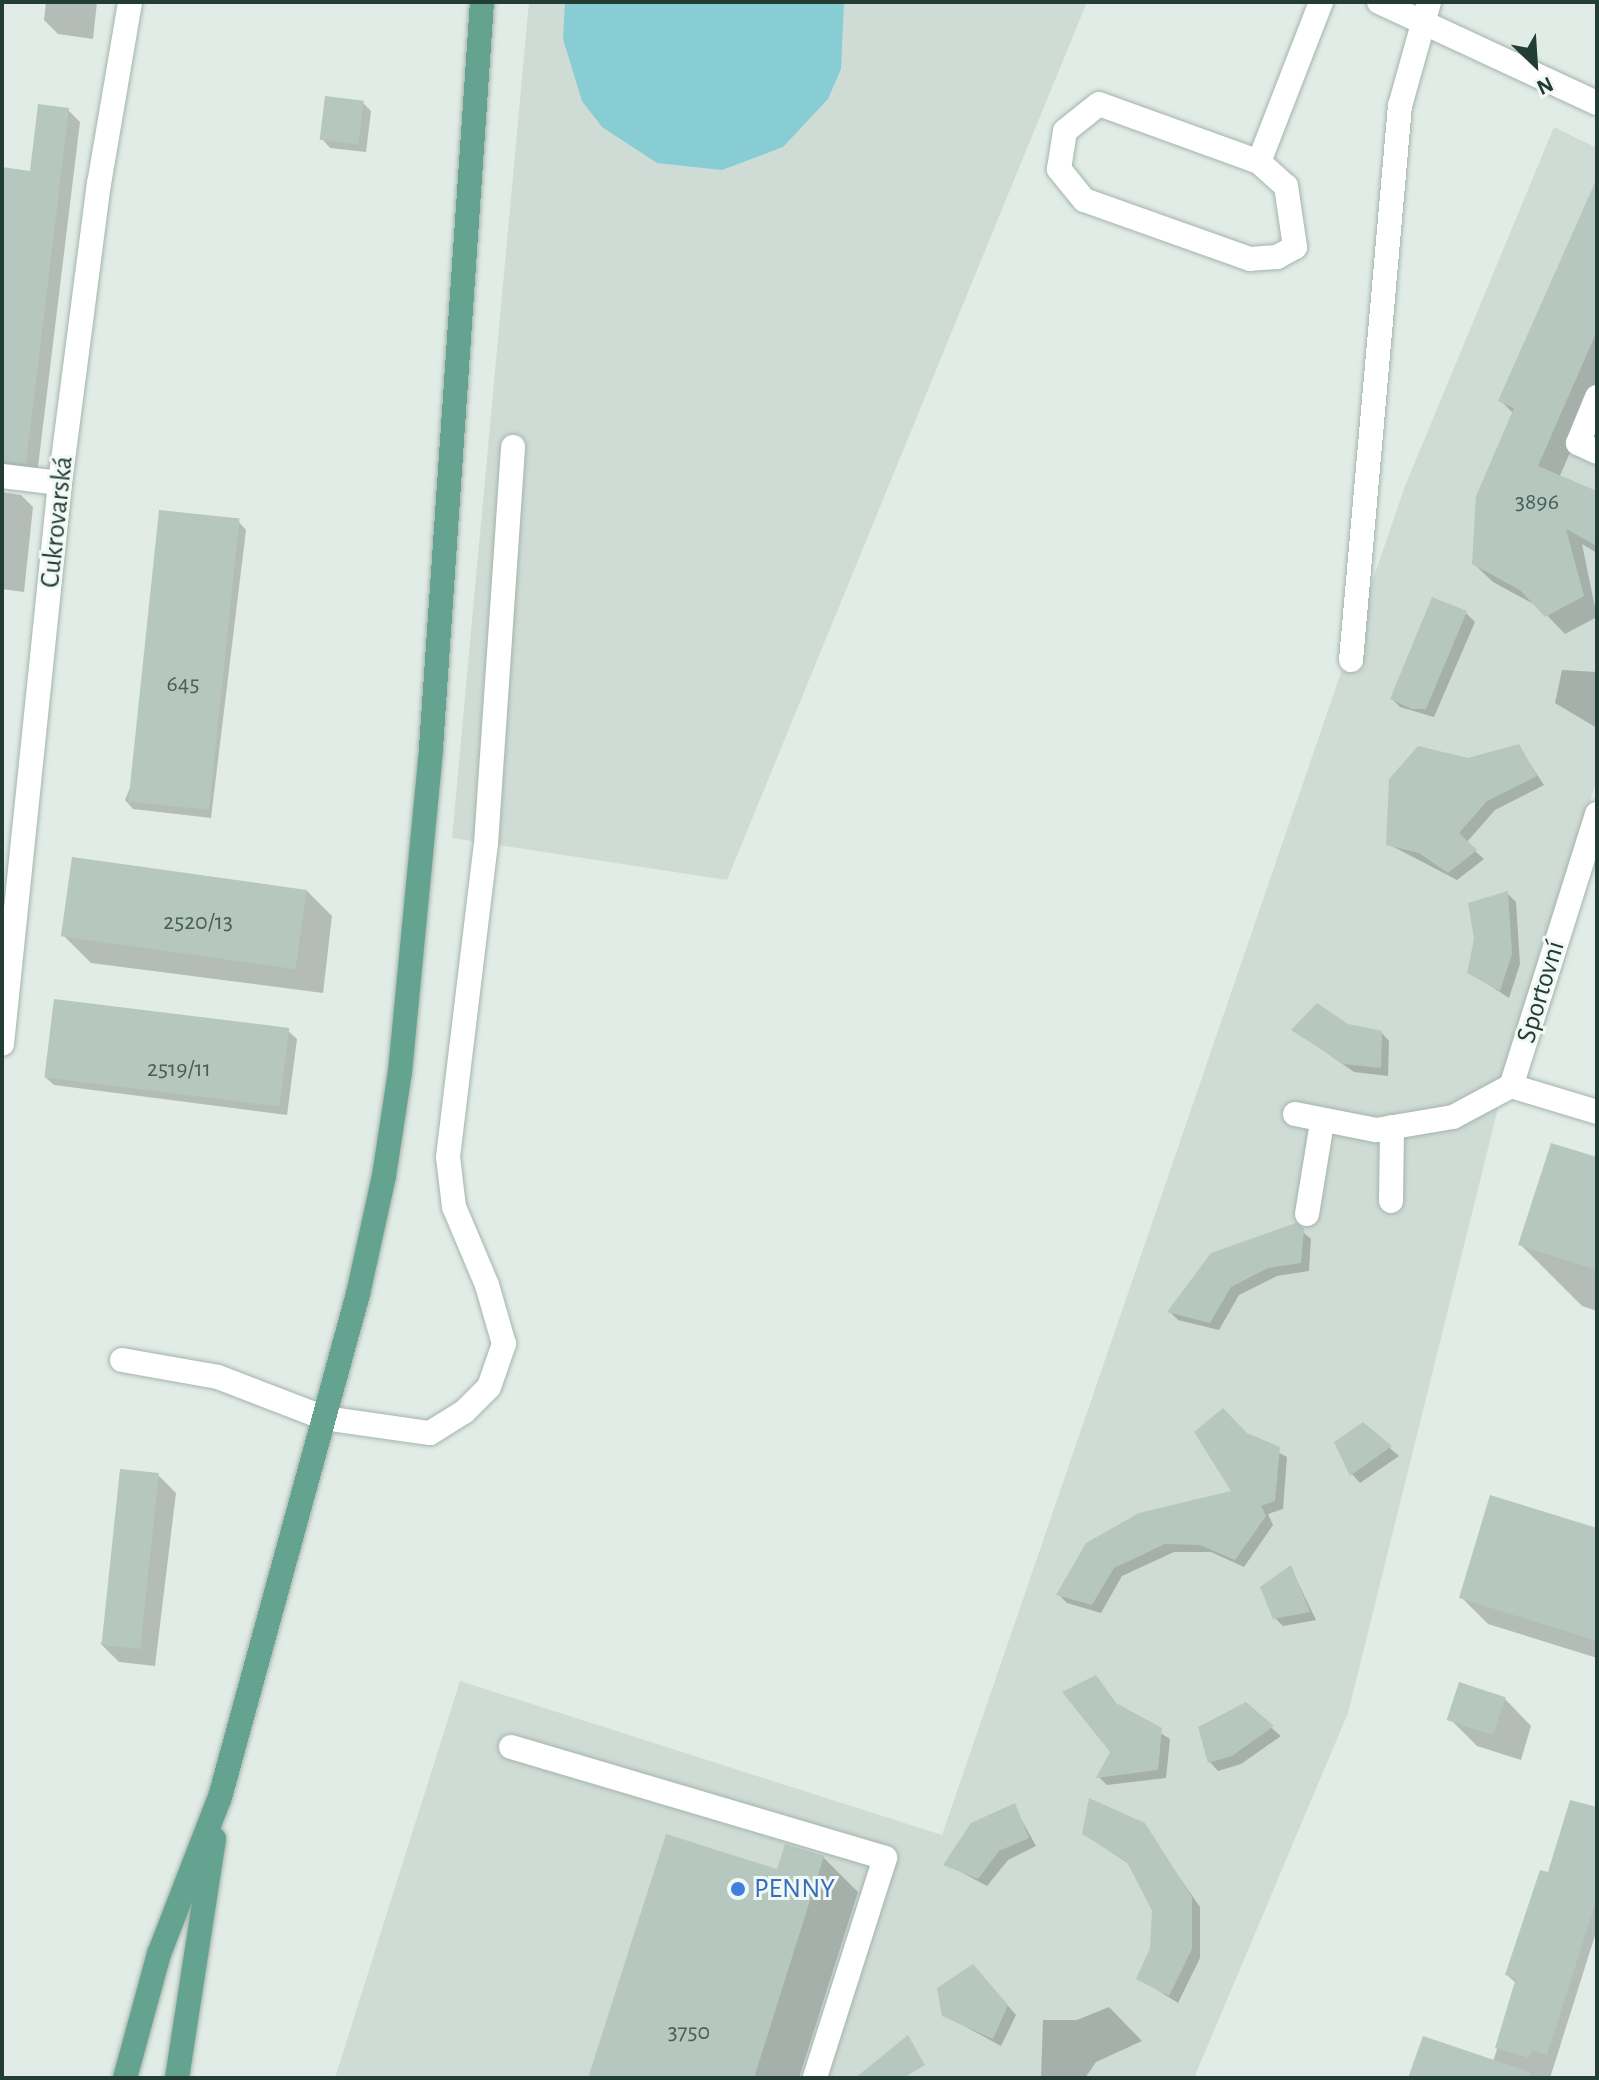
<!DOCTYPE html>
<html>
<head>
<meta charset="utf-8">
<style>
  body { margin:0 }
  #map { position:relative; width:1599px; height:2080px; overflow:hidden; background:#e1ece6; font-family:"Alegreya Sans",sans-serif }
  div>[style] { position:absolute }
  .built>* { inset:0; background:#cfdcd5 }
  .water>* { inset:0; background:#87cdd3 }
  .shadow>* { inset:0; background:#0003 }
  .building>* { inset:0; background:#b6c7bf; transform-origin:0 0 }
  .roads { filter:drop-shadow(0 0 2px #a4b4ad) drop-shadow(0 0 2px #a4b4ad) }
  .lane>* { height:24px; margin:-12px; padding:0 12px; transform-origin:12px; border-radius:12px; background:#fff }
  .street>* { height:24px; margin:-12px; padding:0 12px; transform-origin:12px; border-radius:12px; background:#fff }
  .primary>* { height:24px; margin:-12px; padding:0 12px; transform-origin:12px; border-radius:12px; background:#64a38f }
  .dots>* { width:22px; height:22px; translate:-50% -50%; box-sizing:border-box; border:4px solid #f2f9f5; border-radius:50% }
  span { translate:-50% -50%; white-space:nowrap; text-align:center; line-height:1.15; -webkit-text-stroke:6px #f2f9f5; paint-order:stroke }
  .number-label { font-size:24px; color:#466057 }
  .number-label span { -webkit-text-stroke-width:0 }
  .street-label { font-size:28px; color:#213d34 }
  .shop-label { font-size:28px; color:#366cbe }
  .left { translate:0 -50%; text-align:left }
  .frame { position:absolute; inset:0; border:4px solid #213d34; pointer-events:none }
  .north { position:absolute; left:1495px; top:24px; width:80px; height:80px; -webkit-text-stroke:6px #f2f9f5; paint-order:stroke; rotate:155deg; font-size:22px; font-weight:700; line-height:32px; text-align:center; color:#213d34 }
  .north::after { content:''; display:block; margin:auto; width:28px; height:36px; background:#213d34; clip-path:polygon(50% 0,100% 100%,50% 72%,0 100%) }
</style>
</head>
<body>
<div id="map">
  <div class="built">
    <div style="clip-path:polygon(529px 2px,1087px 2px,727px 880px,452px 838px)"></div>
    <div style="clip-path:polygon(1554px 127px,1597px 148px,1597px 779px,1507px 1072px,1348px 1713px,1194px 2078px,335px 2078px,460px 1681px,942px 1835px,1405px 486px)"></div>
  </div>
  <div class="water">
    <div style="clip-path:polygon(565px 2px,844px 2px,841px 69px,828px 99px,783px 147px,722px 170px,657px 163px,602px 127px,582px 101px,563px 39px)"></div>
  </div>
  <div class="shadow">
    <div style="clip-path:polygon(46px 2px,97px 2px,93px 39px,58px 34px,44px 20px)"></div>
    <div style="clip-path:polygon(363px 103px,371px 111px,366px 152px,330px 148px,322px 139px)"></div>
    <div style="clip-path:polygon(68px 110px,80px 122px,37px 475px,2px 482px,2px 169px,32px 173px)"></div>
    <div style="clip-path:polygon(1597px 187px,1597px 390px,1559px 478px,1597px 494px,1597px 553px,1582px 544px,1597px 617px,1565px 634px,1539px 607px,1493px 582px,1474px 564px,1514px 414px,1501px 401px)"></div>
    <div style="clip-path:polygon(2px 492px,21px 495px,33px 507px,24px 592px,2px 589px)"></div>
    <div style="clip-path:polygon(238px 521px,246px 530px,211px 818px,133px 809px,125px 800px)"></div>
    <div style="clip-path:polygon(1466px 613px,1475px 622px,1434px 717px,1400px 707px,1392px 699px)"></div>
    <div style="clip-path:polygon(1562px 670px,1597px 672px,1597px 728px,1555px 703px)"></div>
    <div style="clip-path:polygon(1518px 746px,1544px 785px,1495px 810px,1466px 843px,1484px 859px,1457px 880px,1388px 844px,1468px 760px)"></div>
    <div style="clip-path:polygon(306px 890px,332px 916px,323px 993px,91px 963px,64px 936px)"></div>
    <div style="clip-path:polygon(1507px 893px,1516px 902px,1520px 964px,1509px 998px,1469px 972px)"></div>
    <div style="clip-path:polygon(1348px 1026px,1381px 1032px,1389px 1041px,1388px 1076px,1354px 1072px,1294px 1030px)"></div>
    <div style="clip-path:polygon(288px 1031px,297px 1039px,287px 1115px,54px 1085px,45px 1077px)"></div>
    <div style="clip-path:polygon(1597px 1159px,1597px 1311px,1582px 1306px,1520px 1244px)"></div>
    <div style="clip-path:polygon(1296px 1226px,1311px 1239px,1309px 1271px,1277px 1276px,1239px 1295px,1219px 1330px,1178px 1320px,1170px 1312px,1212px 1254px)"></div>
    <div style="clip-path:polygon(1363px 1425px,1399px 1456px,1360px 1483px,1352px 1474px)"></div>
    <div style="clip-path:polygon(1247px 1435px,1287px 1457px,1283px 1509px,1268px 1514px,1273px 1525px,1244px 1567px,1211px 1552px,1174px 1552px,1122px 1576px,1101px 1613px,1067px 1603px,1058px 1594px,1234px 1492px)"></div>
    <div style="clip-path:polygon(158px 1475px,176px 1493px,155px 1666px,119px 1662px,101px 1644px)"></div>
    <div style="clip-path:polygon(1597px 1531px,1597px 1658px,1488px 1624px,1461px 1597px)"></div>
    <div style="clip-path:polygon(1291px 1568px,1316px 1620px,1283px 1626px,1275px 1618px)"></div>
    <div style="clip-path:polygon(1505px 1699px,1531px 1726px,1521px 1760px,1477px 1746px,1450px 1719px)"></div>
    <div style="clip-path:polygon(1245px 1705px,1281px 1736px,1241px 1764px,1218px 1771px,1210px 1762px)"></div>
    <div style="clip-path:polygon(1119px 1707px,1170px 1739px,1166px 1778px,1107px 1785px,1099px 1777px,1112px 1751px)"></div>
    <div style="clip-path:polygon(1014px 1806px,1036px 1846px,1008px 1860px,987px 1886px,946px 1864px)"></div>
    <div style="clip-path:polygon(1597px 1810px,1597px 1929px,1550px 2078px,1410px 2078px,1493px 2062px,1517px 1984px,1507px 1975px,1549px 1875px)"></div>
    <div style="clip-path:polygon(1143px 1825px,1200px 1907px,1200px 1958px,1178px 2003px,1138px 1978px,1152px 1948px,1154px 1910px,1132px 1866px,1084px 1834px)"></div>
    <div style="clip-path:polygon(823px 1857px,858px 1892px,799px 2078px,591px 2078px)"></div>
    <div style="clip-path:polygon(981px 1975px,1016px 2015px,1001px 2046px,944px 2015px)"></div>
    <div style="clip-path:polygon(1109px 2007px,1142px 2041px,1096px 2062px,1085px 2078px,1041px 2078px,1043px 2020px,1077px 2020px)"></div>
  </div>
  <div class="building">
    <div style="left:325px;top:96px;width:39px;height:44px;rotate:7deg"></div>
    <div style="clip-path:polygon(38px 104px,69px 108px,26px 464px,2px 461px,2px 167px,30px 171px)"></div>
    <div style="clip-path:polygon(1597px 178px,1597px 331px,1538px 466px,1597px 491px,1597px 546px,1566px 529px,1584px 596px,1545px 617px,1520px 590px,1472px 564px,1476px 496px,1514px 408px,1498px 401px)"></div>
    <div style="left:159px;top:510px;width:81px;height:293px;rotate:6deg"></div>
    <div style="clip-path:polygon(1432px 597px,1467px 611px,1426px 709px,1412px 709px,1390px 699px)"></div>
    <div style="clip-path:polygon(1519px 744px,1537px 776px,1487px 801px,1459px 833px,1477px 850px,1448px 873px,1419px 853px,1386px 845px,1389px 779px,1418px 746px,1468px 758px)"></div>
    <div style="left:72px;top:857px;width:237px;height:80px;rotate:8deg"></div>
    <div style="clip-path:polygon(1508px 891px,1512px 954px,1500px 991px,1467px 973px,1474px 939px,1468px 903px)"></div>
    <div style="left:54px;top:999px;width:237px;height:79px;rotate:7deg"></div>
    <div style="clip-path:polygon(1317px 1003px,1348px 1024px,1382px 1031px,1381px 1068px,1344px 1064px,1291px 1030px)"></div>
    <div style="clip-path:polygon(1551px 1143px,1597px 1157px,1597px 1270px,1518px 1245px)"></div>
    <div style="clip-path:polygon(1296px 1223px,1304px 1228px,1301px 1263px,1268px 1268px,1231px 1287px,1210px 1323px,1167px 1312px,1211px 1253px)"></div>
    <div style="clip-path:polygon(1223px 1408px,1247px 1433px,1280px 1447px,1275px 1501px,1261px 1506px,1266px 1516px,1235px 1560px,1200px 1545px,1165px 1544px,1114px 1568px,1092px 1605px,1056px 1595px,1086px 1543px,1139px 1513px,1231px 1491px,1194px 1432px)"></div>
    <div style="clip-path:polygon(1363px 1422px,1392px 1446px,1350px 1476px,1334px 1442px)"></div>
    <div style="left:120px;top:1469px;width:39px;height:177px;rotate:6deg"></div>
    <div style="clip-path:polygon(1490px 1495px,1597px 1528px,1597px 1641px,1459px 1598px)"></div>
    <div style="clip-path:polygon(1291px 1565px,1310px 1612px,1273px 1619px,1260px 1587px)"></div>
    <div style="clip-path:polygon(1096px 1675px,1116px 1703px,1162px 1728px,1158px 1770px,1096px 1778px,1110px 1752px,1062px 1692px)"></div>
    <div style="left:1459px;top:1682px;width:49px;height:40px;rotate:18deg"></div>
    <div style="clip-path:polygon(1246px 1702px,1274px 1726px,1232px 1756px,1208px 1763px,1198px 1727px)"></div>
    <div style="clip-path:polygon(1089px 1798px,1145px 1823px,1192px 1897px,1192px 1949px,1169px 1996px,1136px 1979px,1150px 1948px,1152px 1911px,1127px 1862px,1082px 1834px)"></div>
    <div style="clip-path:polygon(1570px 1800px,1597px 1807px,1597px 1898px,1547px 2055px,1532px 2050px,1529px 2058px,1495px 2048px,1516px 1978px,1505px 1975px,1540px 1870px,1548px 1872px)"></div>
    <div style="clip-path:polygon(1015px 1803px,1029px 1838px,999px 1851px,978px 1879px,943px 1865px,971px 1823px)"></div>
    <div style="clip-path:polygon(666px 1834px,777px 1869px,785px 1844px,824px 1856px,754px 2078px,588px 2078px)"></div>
    <div style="clip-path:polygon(973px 1964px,1008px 2005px,993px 2039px,942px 2016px,937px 1988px)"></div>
    <div style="clip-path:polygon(908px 2035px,925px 2065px,903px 2078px,855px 2078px)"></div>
    <div style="clip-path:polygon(1423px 2036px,1530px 2072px,1529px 2078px,1408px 2078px)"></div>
  </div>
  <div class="roads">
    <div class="lane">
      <div style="left:1379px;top:2px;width:240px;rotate:24.9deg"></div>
      <div style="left:1099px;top:104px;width:170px;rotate:19.9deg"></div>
      <div style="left:1259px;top:162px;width:36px;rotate:42deg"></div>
      <div style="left:1286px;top:186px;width:62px;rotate:81.6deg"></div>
      <div style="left:1295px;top:247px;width:21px;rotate:151deg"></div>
      <div style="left:1277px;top:257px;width:27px;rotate:176deg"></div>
      <div style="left:1250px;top:259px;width:176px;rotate:-160.4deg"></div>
      <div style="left:1084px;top:200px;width:40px;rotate:-129deg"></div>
      <div style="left:1059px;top:169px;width:38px;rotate:-81deg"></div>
      <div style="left:1065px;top:131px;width:43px;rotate:-38.5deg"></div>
      <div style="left:1259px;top:162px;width:172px;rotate:-68.8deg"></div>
      <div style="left:1597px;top:397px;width:50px;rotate:112.4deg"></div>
      <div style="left:1578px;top:443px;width:21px;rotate:25deg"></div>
      <div style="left:1351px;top:660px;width:556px;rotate:-84.95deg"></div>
      <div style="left:1400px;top:106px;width:108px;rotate:-74.4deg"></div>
      <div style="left:1295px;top:1114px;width:83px;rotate:11.2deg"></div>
      <div style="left:1376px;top:1130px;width:78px;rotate:-9.6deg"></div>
      <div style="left:1453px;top:1117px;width:66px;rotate:-28.1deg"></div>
      <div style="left:1391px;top:1201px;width:74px;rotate:-89.2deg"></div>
      <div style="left:1307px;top:1214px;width:93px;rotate:-80.7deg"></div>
      <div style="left:122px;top:1360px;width:97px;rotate:10deg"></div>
      <div style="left:218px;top:1377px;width:114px;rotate:21.1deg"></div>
      <div style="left:324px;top:1418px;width:107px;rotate:8.1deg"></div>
      <div style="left:430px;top:1433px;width:40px;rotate:-32deg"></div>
      <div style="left:464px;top:1412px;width:35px;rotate:-45deg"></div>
      <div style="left:489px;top:1387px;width:46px;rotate:-70.8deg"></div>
      <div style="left:504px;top:1344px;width:61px;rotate:-106.1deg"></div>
      <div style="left:487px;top:1285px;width:85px;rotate:-112.9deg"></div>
      <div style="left:454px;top:1207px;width:50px;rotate:-96.8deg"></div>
      <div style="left:448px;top:1157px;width:315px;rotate:-83.1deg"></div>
      <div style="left:486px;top:844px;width:398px;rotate:-86.1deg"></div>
    </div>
    <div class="street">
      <div style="left:2px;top:476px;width:58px;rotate:6.9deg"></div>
      <div style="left:1597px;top:814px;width:285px;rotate:107.5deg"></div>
      <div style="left:1511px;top:1086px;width:90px;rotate:16.8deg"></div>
      <div style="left:2px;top:1044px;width:564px;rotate:-84.1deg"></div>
      <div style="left:60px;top:483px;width:302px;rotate:-82.6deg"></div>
      <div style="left:99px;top:184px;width:185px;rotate:-80.3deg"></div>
      <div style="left:511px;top:1747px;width:390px;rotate:16.5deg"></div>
      <div style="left:885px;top:1858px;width:231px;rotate:107.7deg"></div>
    </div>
    <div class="primary">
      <div style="left:125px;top:2078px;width:129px;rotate:-74.7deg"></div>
      <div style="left:159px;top:1954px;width:168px;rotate:-68.8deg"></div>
      <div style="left:220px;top:1797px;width:522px;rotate:-74.66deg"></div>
      <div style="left:358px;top:1294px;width:121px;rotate:-77.6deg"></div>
      <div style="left:384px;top:1176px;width:105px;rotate:-81.3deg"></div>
      <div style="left:400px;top:1072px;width:325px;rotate:-84.5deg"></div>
      <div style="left:431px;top:748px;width:748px;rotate:-86.09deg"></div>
      <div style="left:177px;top:2078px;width:242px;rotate:-81.2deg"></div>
    </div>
  </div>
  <div class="dots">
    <div style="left:738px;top:1889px;background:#3f7fe0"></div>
  </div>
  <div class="number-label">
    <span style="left:1537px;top:503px">3896</span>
    <span style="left:183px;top:685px">645</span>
    <span style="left:198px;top:923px">2520/13</span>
    <span style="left:179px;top:1070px">2519/11</span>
    <span style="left:689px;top:2033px">3750</span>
  </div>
  <div class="street-label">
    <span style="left:57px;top:522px;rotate:-84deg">Cukrovarská</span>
    <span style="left:1541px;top:992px;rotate:-73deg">Sportovní</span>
  </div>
  <div class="shop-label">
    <span class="left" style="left:754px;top:1889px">PENNY</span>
  </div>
  <div class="frame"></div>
  <div class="north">N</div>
</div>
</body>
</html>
